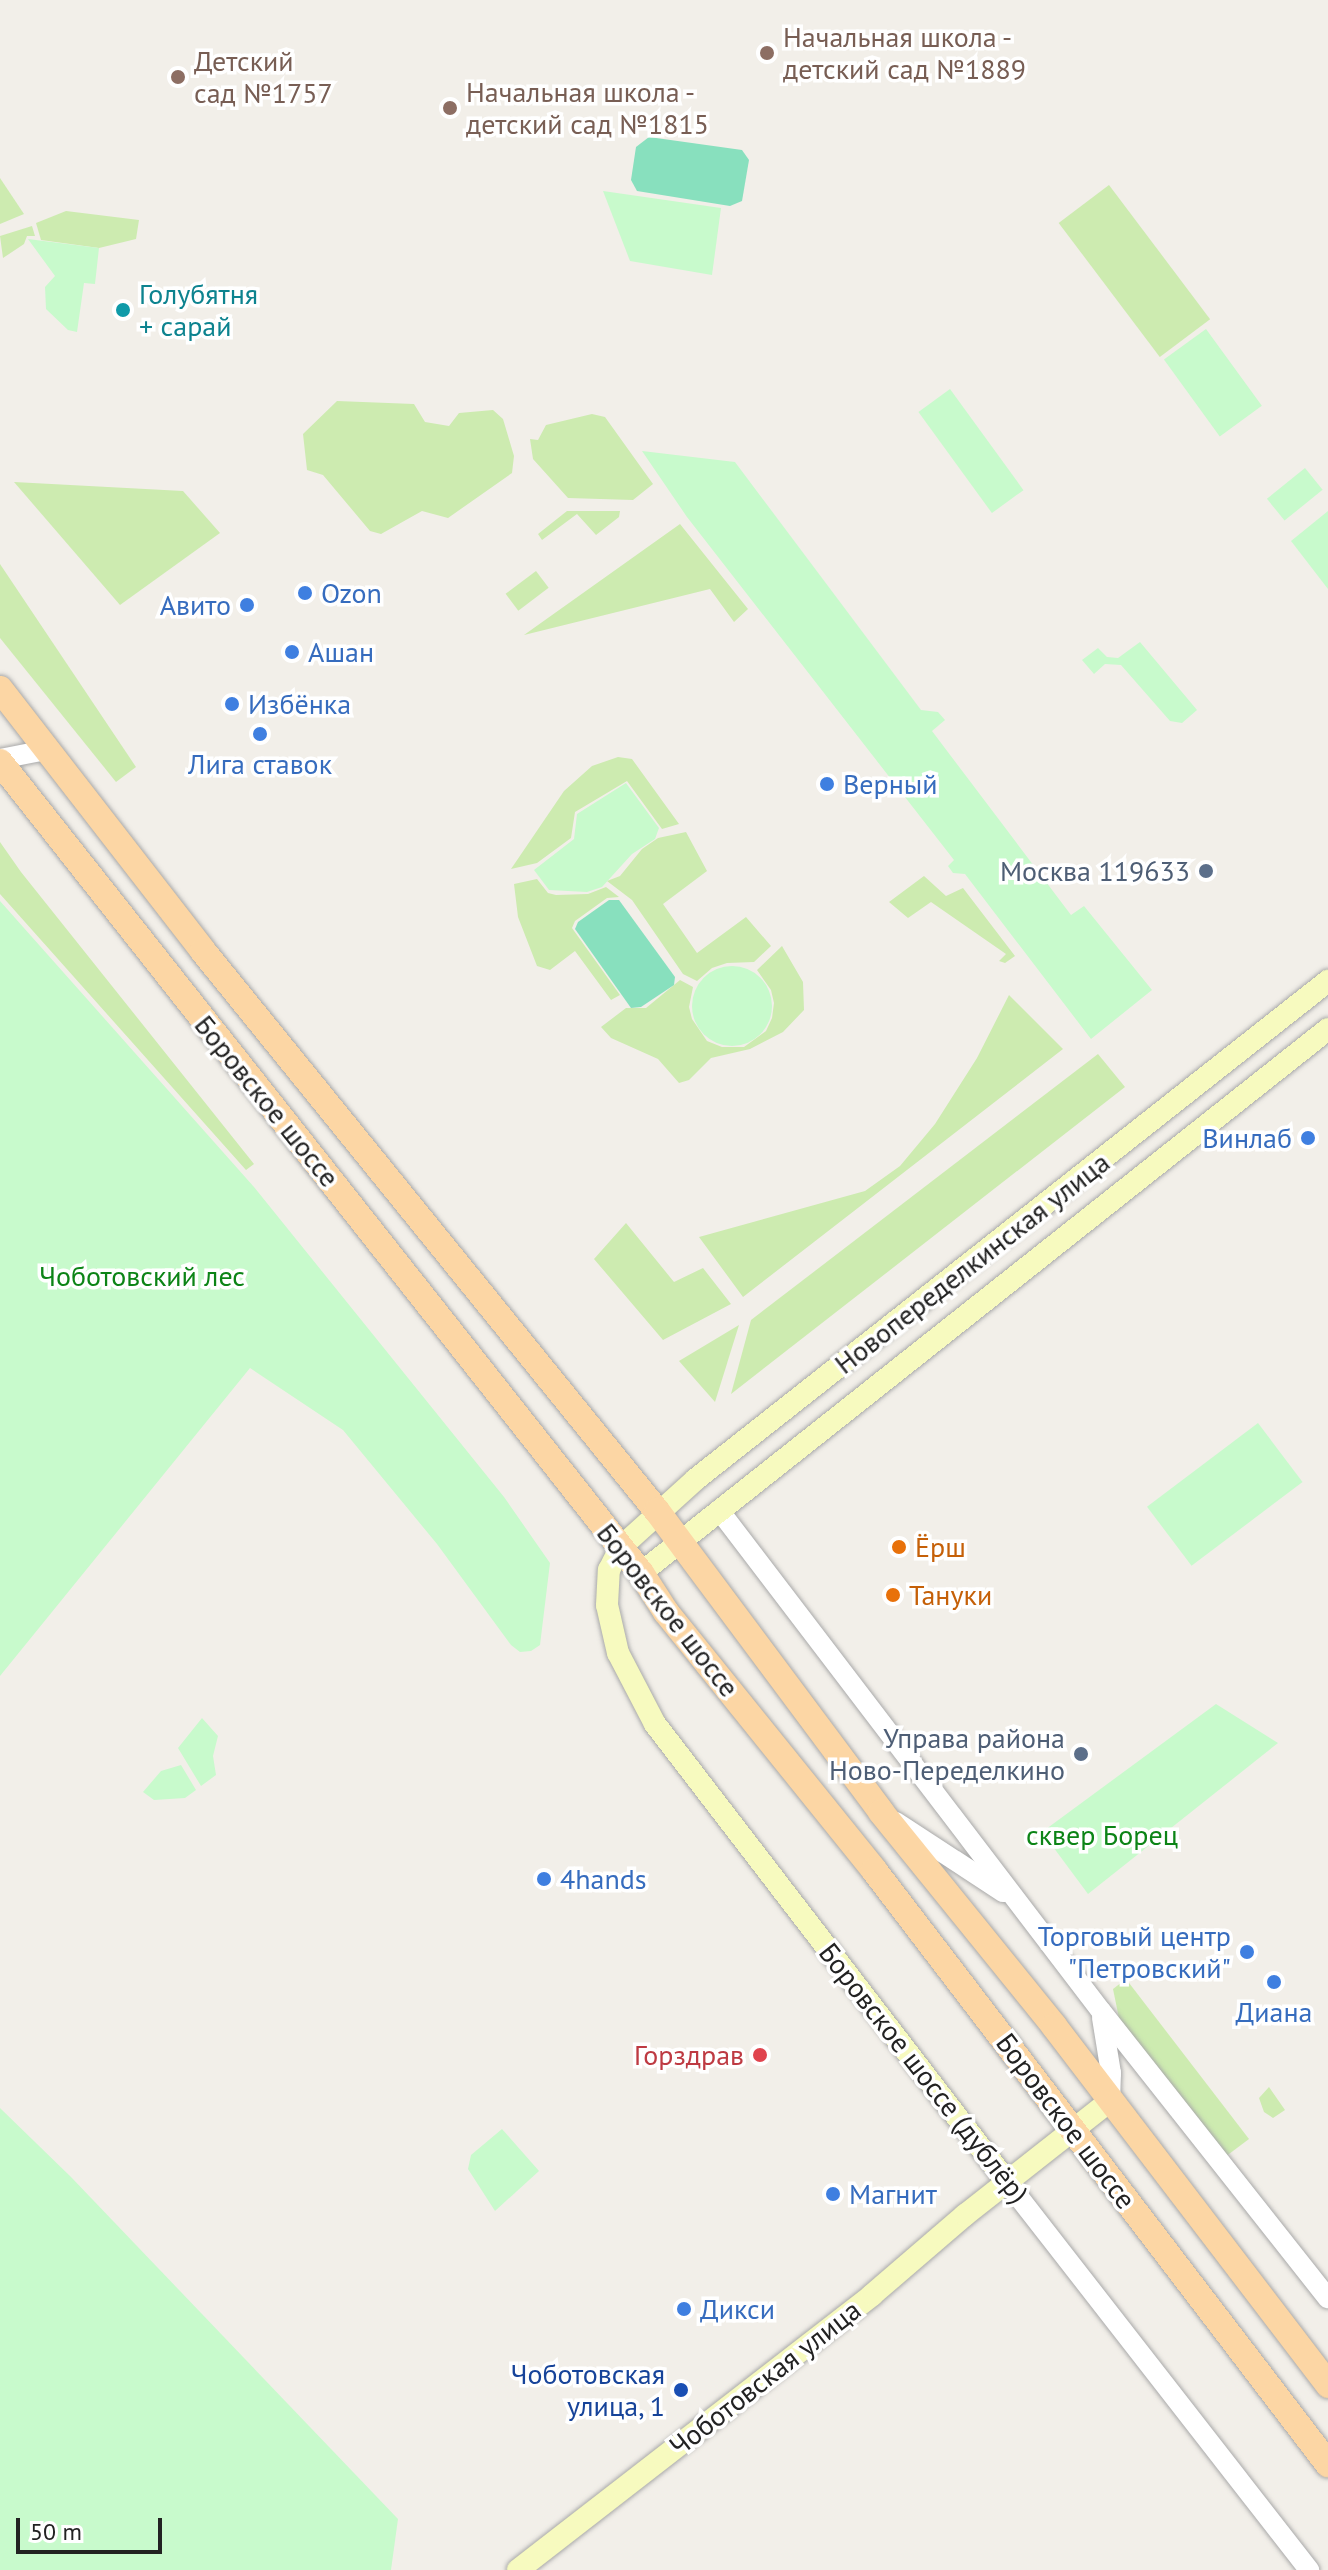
<!DOCTYPE html>
<html>
<head>
<meta charset="utf-8">
<style>
  body { margin:0 }
  #map { position:relative; width:1328px; height:2570px; overflow:hidden; background:#f2efe9; font-family:"PT Sans",sans-serif }
  div>[style] { position:absolute }
  .grass>* { inset:0; background:#cdebb0; transform-origin:0 0 }
  .park>* { inset:0; background:#c8facc; transform-origin:0 0 }
  .round { border-radius:50% }
  .pitch>* { inset:0; background:#88e0be }
  .roads { filter:drop-shadow(0 0 2px #a9a9a9) drop-shadow(0 0 2px #a9a9a9) }
  .tertiary>* { height:20px; margin:-10px; padding:0 10px; transform-origin:10px; border-radius:10px; background:#fff }
  .secondary>* { height:22px; margin:-11px; padding:0 11px; transform-origin:11px; border-radius:11px; background:#f7fabf }
  .primary>* { height:26px; margin:-13px; padding:0 13px; transform-origin:13px; border-radius:13px; background:#fcd6a4 }
  .dots>* { width:22px; height:22px; translate:-50% -50%; box-sizing:border-box; border:4px solid #fff; border-radius:50% }
  span { translate:-50% -50%; white-space:nowrap; text-align:center; line-height:1.15; -webkit-text-stroke:7px #fff; paint-order:stroke }
  .education-label { font-size:28px; color:#785e54 }
  .left { translate:0 -50%; text-align:left }
  .culture-label { font-size:28px; color:#0d838f }
  .shop-label { font-size:28px; color:#366cbe }
  .right { translate:-100% -50%; text-align:right }
  .service-label { font-size:28px; color:#4e5e75 }
  .street-label { font-size:28px; color:#222 }
  .park-label { font-size:28px; color:#0c8416 }
  .food-label { font-size:28px; color:#c56008 }
  .health-label { font-size:28px; color:#be3a42 }
  .transit-label { font-size:28px; color:#164399 }
  .scale { position:absolute; left:16px; top:2518px; width:146px; height:36px; box-sizing:border-box; border:4px solid #222; border-top:0; padding-left:10px; font-size:24px; line-height:28px; white-space:nowrap; color:#222; -webkit-text-stroke:6px #fff; paint-order:stroke }
</style>
</head>
<body>
<div id="map">
  <div class="grass">
    <div style="clip-path:polygon(0 178px,24px 214px,0 224px)"></div>
    <div style="left:1109px;top:185px;width:168px;height:63px;rotate:53deg"></div>
    <div style="clip-path:polygon(66px 211px,139px 220px,136px 239px,99px 248px,41px 240px,36px 223px)"></div>
    <div style="clip-path:polygon(32px 226px,35px 236px,27px 236px,24px 244px,3px 258px,0 236px)"></div>
    <div style="clip-path:polygon(337px 401px,414px 404px,425px 422px,449px 426px,459px 413px,493px 410px,503px 419px,514px 456px,512px 473px,448px 518px,422px 511px,381px 534px,370px 531px,323px 475px,307px 470px,303px 434px)"></div>
    <div style="clip-path:polygon(592px 414px,605px 417px,653px 484px,633px 500px,568px 498px,533px 459px,530px 439px,538px 440px,546px 425px)"></div>
    <div style="clip-path:polygon(14px 482px,183px 491px,220px 533px,120px 605px)"></div>
    <div style="clip-path:polygon(567px 511px,620px 511px,619px 517px,596px 535px,577px 514px,542px 540px,538px 534px)"></div>
    <div style="clip-path:polygon(680px 524px,748px 609px,734px 622px,710px 589px,524px 635px)"></div>
    <div style="clip-path:polygon(0 564px,136px 767px,116px 782px,0 638px)"></div>
    <div style="left:536px;top:571px;width:21px;height:38px;rotate:53deg"></div>
    <div style="clip-path:polygon(618px 757px,632px 759px,679px 824px,662px 829px,627px 781px,575px 812px,571px 838px,537px 863px,511px 869px,564px 791px,592px 766px)"></div>
    <div style="clip-path:polygon(686px 832px,707px 871px,663px 904px,697px 953px,746px 917px,771px 946px,754px 962px,727px 963px,712px 968px,697px 981px,683px 974px,632px 900px,607px 881px,620px 876px,642px 849px,658px 838px)"></div>
    <div style="clip-path:polygon(0 842px,21px 872px,254px 1164px,246px 1170px,0 894px)"></div>
    <div style="clip-path:polygon(924px 876px,946px 896px,963px 888px,1015px 956px,1005px 963px,999px 961px,1006px 954px,931px 902px,908px 918px,889px 902px)"></div>
    <div style="clip-path:polygon(537px 879px,548px 893px,556px 895px,588px 894px,606px 887px,619px 897px,607px 898px,575px 921px,572px 928px,620px 995px,611px 1000px,575px 951px,550px 970px,537px 966px,518px 917px,514px 884px)"></div>
    <div style="clip-path:polygon(782px 946px,803px 982px,804px 1010px,783px 1032px,750px 1049px,711px 1058px,689px 1080px,679px 1083px,658px 1059px,611px 1038px,601px 1027px,626px 1008px,646px 1008px,680px 980px,693px 987px,689px 1007px,692px 1019px,707px 1041px,722px 1047px,744px 1047px,766px 1031px,772px 1018px,774px 1003px,771px 990px,757px 970px)"></div>
    <div style="clip-path:polygon(1009px 995px,1063px 1049px,743px 1297px,699px 1237px,865px 1191px,900px 1166px,935px 1124px,977px 1058px)"></div>
    <div style="clip-path:polygon(1098px 1054px,1125px 1087px,731px 1394px,751px 1320px)"></div>
    <div style="clip-path:polygon(626px 1223px,674px 1282px,703px 1268px,731px 1304px,663px 1340px,594px 1259px)"></div>
    <div style="clip-path:polygon(739px 1325px,715px 1402px,679px 1361px)"></div>
    <div style="clip-path:polygon(1126px 1979px,1249px 2139px,1225px 2157px,1121px 2028px,1113px 1989px)"></div>
    <div style="clip-path:polygon(1269px 2087px,1285px 2110px,1273px 2118px,1264px 2112px,1259px 2098px)"></div>
  </div>
  <div class="park">
    <div style="clip-path:polygon(603px 191px,721px 208px,712px 275px,630px 261px)"></div>
    <div style="clip-path:polygon(28px 239px,99px 248px,95px 284px,84px 283px,77px 332px,68px 330px,46px 309px,45px 287px,55px 276px)"></div>
    <div style="left:1206px;top:329px;width:95px;height:52px;rotate:54deg"></div>
    <div style="left:950px;top:389px;width:125px;height:39px;rotate:54deg"></div>
    <div style="clip-path:polygon(642px 451px,735px 462px,921px 710px,938px 712px,945px 720px,932px 731px,1071px 915px,1084px 906px,1152px 990px,1091px 1039px,965px 874px,953px 873px,948px 866px,954px 860px,687px 517px)"></div>
    <div style="left:1305px;top:468px;width:28px;height:49px;rotate:51deg"></div>
    <div style="clip-path:polygon(1328px 511px,1328px 589px,1291px 541px)"></div>
    <div style="clip-path:polygon(1140px 642px,1197px 710px,1182px 723px,1170px 721px,1121px 665px,1105px 664px,1094px 674px,1082px 660px,1098px 648px,1107px 657px,1118px 658px)"></div>
    <div style="clip-path:polygon(626px 783px,659px 828px,655px 839px,632px 854px,602px 887px,587px 892px,549px 890px,534px 870px,574px 839px,577px 814px)"></div>
    <div style="clip-path:polygon(0 901px,254px 1187px,504px 1497px,550px 1563px,540px 1645px,531px 1651px,520px 1652px,511px 1645px,437px 1544px,343px 1430px,250px 1368px,0 1676px)"></div>
    <div class="round" style="left:692px;top:966px;width:80px;height:80px"></div>
    <div style="left:1258px;top:1423px;width:74px;height:139px;rotate:53deg"></div>
    <div style="clip-path:polygon(1216px 1704px,1278px 1743px,1088px 1894px,1042px 1832px)"></div>
    <div style="clip-path:polygon(202px 1718px,218px 1736px,213px 1756px,216px 1775px,201px 1786px,178px 1748px)"></div>
    <div style="clip-path:polygon(181px 1765px,196px 1790px,185px 1798px,154px 1800px,143px 1792px,161px 1771px)"></div>
    <div style="clip-path:polygon(0 2108px,71px 2177px,398px 2519px,391px 2570px,0 2570px)"></div>
    <div style="clip-path:polygon(502px 2129px,539px 2171px,495px 2211px,468px 2169px,471px 2155px)"></div>
  </div>
  <div class="pitch">
    <div style="clip-path:polygon(649px 137px,742px 150px,749px 160px,742px 201px,730px 206px,637px 191px,631px 180px,636px 147px)"></div>
    <div style="clip-path:polygon(609px 900px,619px 900px,675px 977px,674px 985px,641px 1007px,631px 1008px,575px 929px,578px 922px)"></div>
  </div>
  <div class="roads">
    <div class="tertiary">
      <div style="left:0;top:759px;width:47px;rotate:-11.1deg"></div>
      <div style="left:719px;top:1510px;width:630px;rotate:52.68deg"></div>
      <div style="left:1101px;top:2011px;width:366px;rotate:51.7deg"></div>
      <div style="left:896px;top:1822px;width:128px;rotate:33.2deg"></div>
      <div style="left:1102px;top:2018px;width:56px;rotate:80.7deg"></div>
      <div style="left:1111px;top:2073px;width:28px;rotate:92deg"></div>
      <div style="left:1007px;top:2182px;width:492px;rotate:52.1deg"></div>
    </div>
    <div class="secondary">
      <div style="left:641px;top:1573px;width:876px;rotate:-38.37deg"></div>
      <div style="left:1007px;top:2182px;width:578px;rotate:-127.54deg"></div>
      <div style="left:655px;top:1724px;width:80px;rotate:-117.5deg"></div>
      <div style="left:618px;top:1653px;width:49px;rotate:-102.9deg"></div>
      <div style="left:607px;top:1605px;width:35px;rotate:-87deg"></div>
      <div style="left:609px;top:1570px;width:25px;rotate:-63deg"></div>
      <div style="left:620px;top:1548px;width:103px;rotate:-42.2deg"></div>
      <div style="left:696px;top:1479px;width:805px;rotate:-38.24deg"></div>
      <div style="left:518px;top:2570px;width:448px;rotate:-37.8deg"></div>
      <div style="left:872px;top:2295px;width:123px;rotate:-40.7deg"></div>
      <div style="left:965px;top:2215px;width:184px;rotate:-38.2deg"></div>
    </div>
    <div class="primary">
      <div style="left:0;top:689px;width:331px;rotate:52.2deg"></div>
      <div style="left:203px;top:951px;width:721px;rotate:50.97deg"></div>
      <div style="left:657px;top:1511px;width:375px;rotate:53.3deg"></div>
      <div style="left:881px;top:1812px;width:275px;rotate:51deg"></div>
      <div style="left:1054px;top:2026px;width:452px;rotate:52.6deg"></div>
      <div style="left:0;top:762px;width:1034px;rotate:51.68deg"></div>
      <div style="left:641px;top:1573px;width:46px;rotate:57.3deg"></div>
      <div style="left:666px;top:1612px;width:331px;rotate:51.1deg"></div>
      <div style="left:874px;top:1870px;width:748px;rotate:52.61deg"></div>
    </div>
  </div>
  <div class="dots">
    <div style="left:767px;top:53px;background:#8d6e63"></div>
    <div style="left:178px;top:77px;background:#8d6e63"></div>
    <div style="left:450px;top:108px;background:#8d6e63"></div>
    <div style="left:123px;top:310px;background:#0f9aa8"></div>
    <div style="left:305px;top:593px;background:#3f7fe0"></div>
    <div style="left:247px;top:605px;background:#3f7fe0"></div>
    <div style="left:292px;top:652px;background:#3f7fe0"></div>
    <div style="left:232px;top:704px;background:#3f7fe0"></div>
    <div style="left:260px;top:734px;background:#3f7fe0"></div>
    <div style="left:827px;top:784px;background:#3f7fe0"></div>
    <div style="left:1206px;top:871px;background:#5c6f8a"></div>
    <div style="left:1308px;top:1138px;background:#3f7fe0"></div>
    <div style="left:899px;top:1547px;background:#e8710a"></div>
    <div style="left:893px;top:1595px;background:#e8710a"></div>
    <div style="left:1081px;top:1754px;background:#5c6f8a"></div>
    <div style="left:544px;top:1879px;background:#3f7fe0"></div>
    <div style="left:1247px;top:1952px;background:#3f7fe0"></div>
    <div style="left:1274px;top:1982px;background:#3f7fe0"></div>
    <div style="left:760px;top:2055px;background:#e0444e"></div>
    <div style="left:833px;top:2194px;background:#3f7fe0"></div>
    <div style="left:684px;top:2309px;background:#3f7fe0"></div>
    <div style="left:681px;top:2390px;background:#1a4fb4"></div>
  </div>
  <div class="education-label">
    <span class="left" style="left:783px;top:53px">Начальная школа -<br>детский сад №1889</span>
    <span class="left" style="left:194px;top:77px">Детский<br>сад №1757</span>
    <span class="left" style="left:466px;top:108px">Начальная школа -<br>детский сад №1815</span>
  </div>
  <div class="culture-label">
    <span class="left" style="left:139px;top:310px">Голубятня<br>+ сарай</span>
  </div>
  <div class="shop-label">
    <span class="left" style="left:321px;top:593px">Ozon</span>
    <span class="right" style="left:231px;top:605px">Авито</span>
    <span class="left" style="left:308px;top:652px">Ашан</span>
    <span class="left" style="left:248px;top:704px">Избёнка</span>
    <span style="left:260px;top:764px">Лига ставок</span>
    <span class="left" style="left:843px;top:784px">Верный</span>
    <span class="right" style="left:1292px;top:1138px">Винлаб</span>
    <span class="left" style="left:560px;top:1879px">4hands</span>
    <span class="right" style="left:1231px;top:1952px">Торговый центр<br>"Петровский"</span>
    <span style="left:1274px;top:2012px">Диана</span>
    <span class="left" style="left:849px;top:2194px">Магнит</span>
    <span class="left" style="left:700px;top:2309px">Дикси</span>
  </div>
  <div class="service-label">
    <span class="right" style="left:1190px;top:871px">Москва 119633</span>
    <span class="right" style="left:1065px;top:1754px">Управа района<br>Ново-Переделкино</span>
  </div>
  <div class="street-label">
    <span style="left:267px;top:1101px;rotate:51deg">Боровское шоссе</span>
    <span style="left:972px;top:1263px;rotate:-38deg">Новопеределкинская улица</span>
    <span style="left:668px;top:1610px;rotate:52deg">Боровское шоссе</span>
    <span style="left:924px;top:2073px;rotate:52deg">Боровское шоссе (дублёр)</span>
    <span style="left:1066px;top:2121px;rotate:53deg">Боровское шоссе</span>
    <span style="left:765px;top:2378px;rotate:-38deg">Чоботовская улица</span>
  </div>
  <div class="park-label">
    <span style="left:142px;top:1276px">Чоботовский лес</span>
    <span style="left:1102px;top:1835px">сквер Борец</span>
  </div>
  <div class="food-label">
    <span class="left" style="left:915px;top:1547px">Ёрш</span>
    <span class="left" style="left:909px;top:1595px">Тануки</span>
  </div>
  <div class="health-label">
    <span class="right" style="left:744px;top:2055px">Горздрав</span>
  </div>
  <div class="transit-label">
    <span class="right" style="left:665px;top:2390px">Чоботовская<br>улица, 1</span>
  </div>
  <div class="scale">50 m</div>
</div>
</body>
</html>
